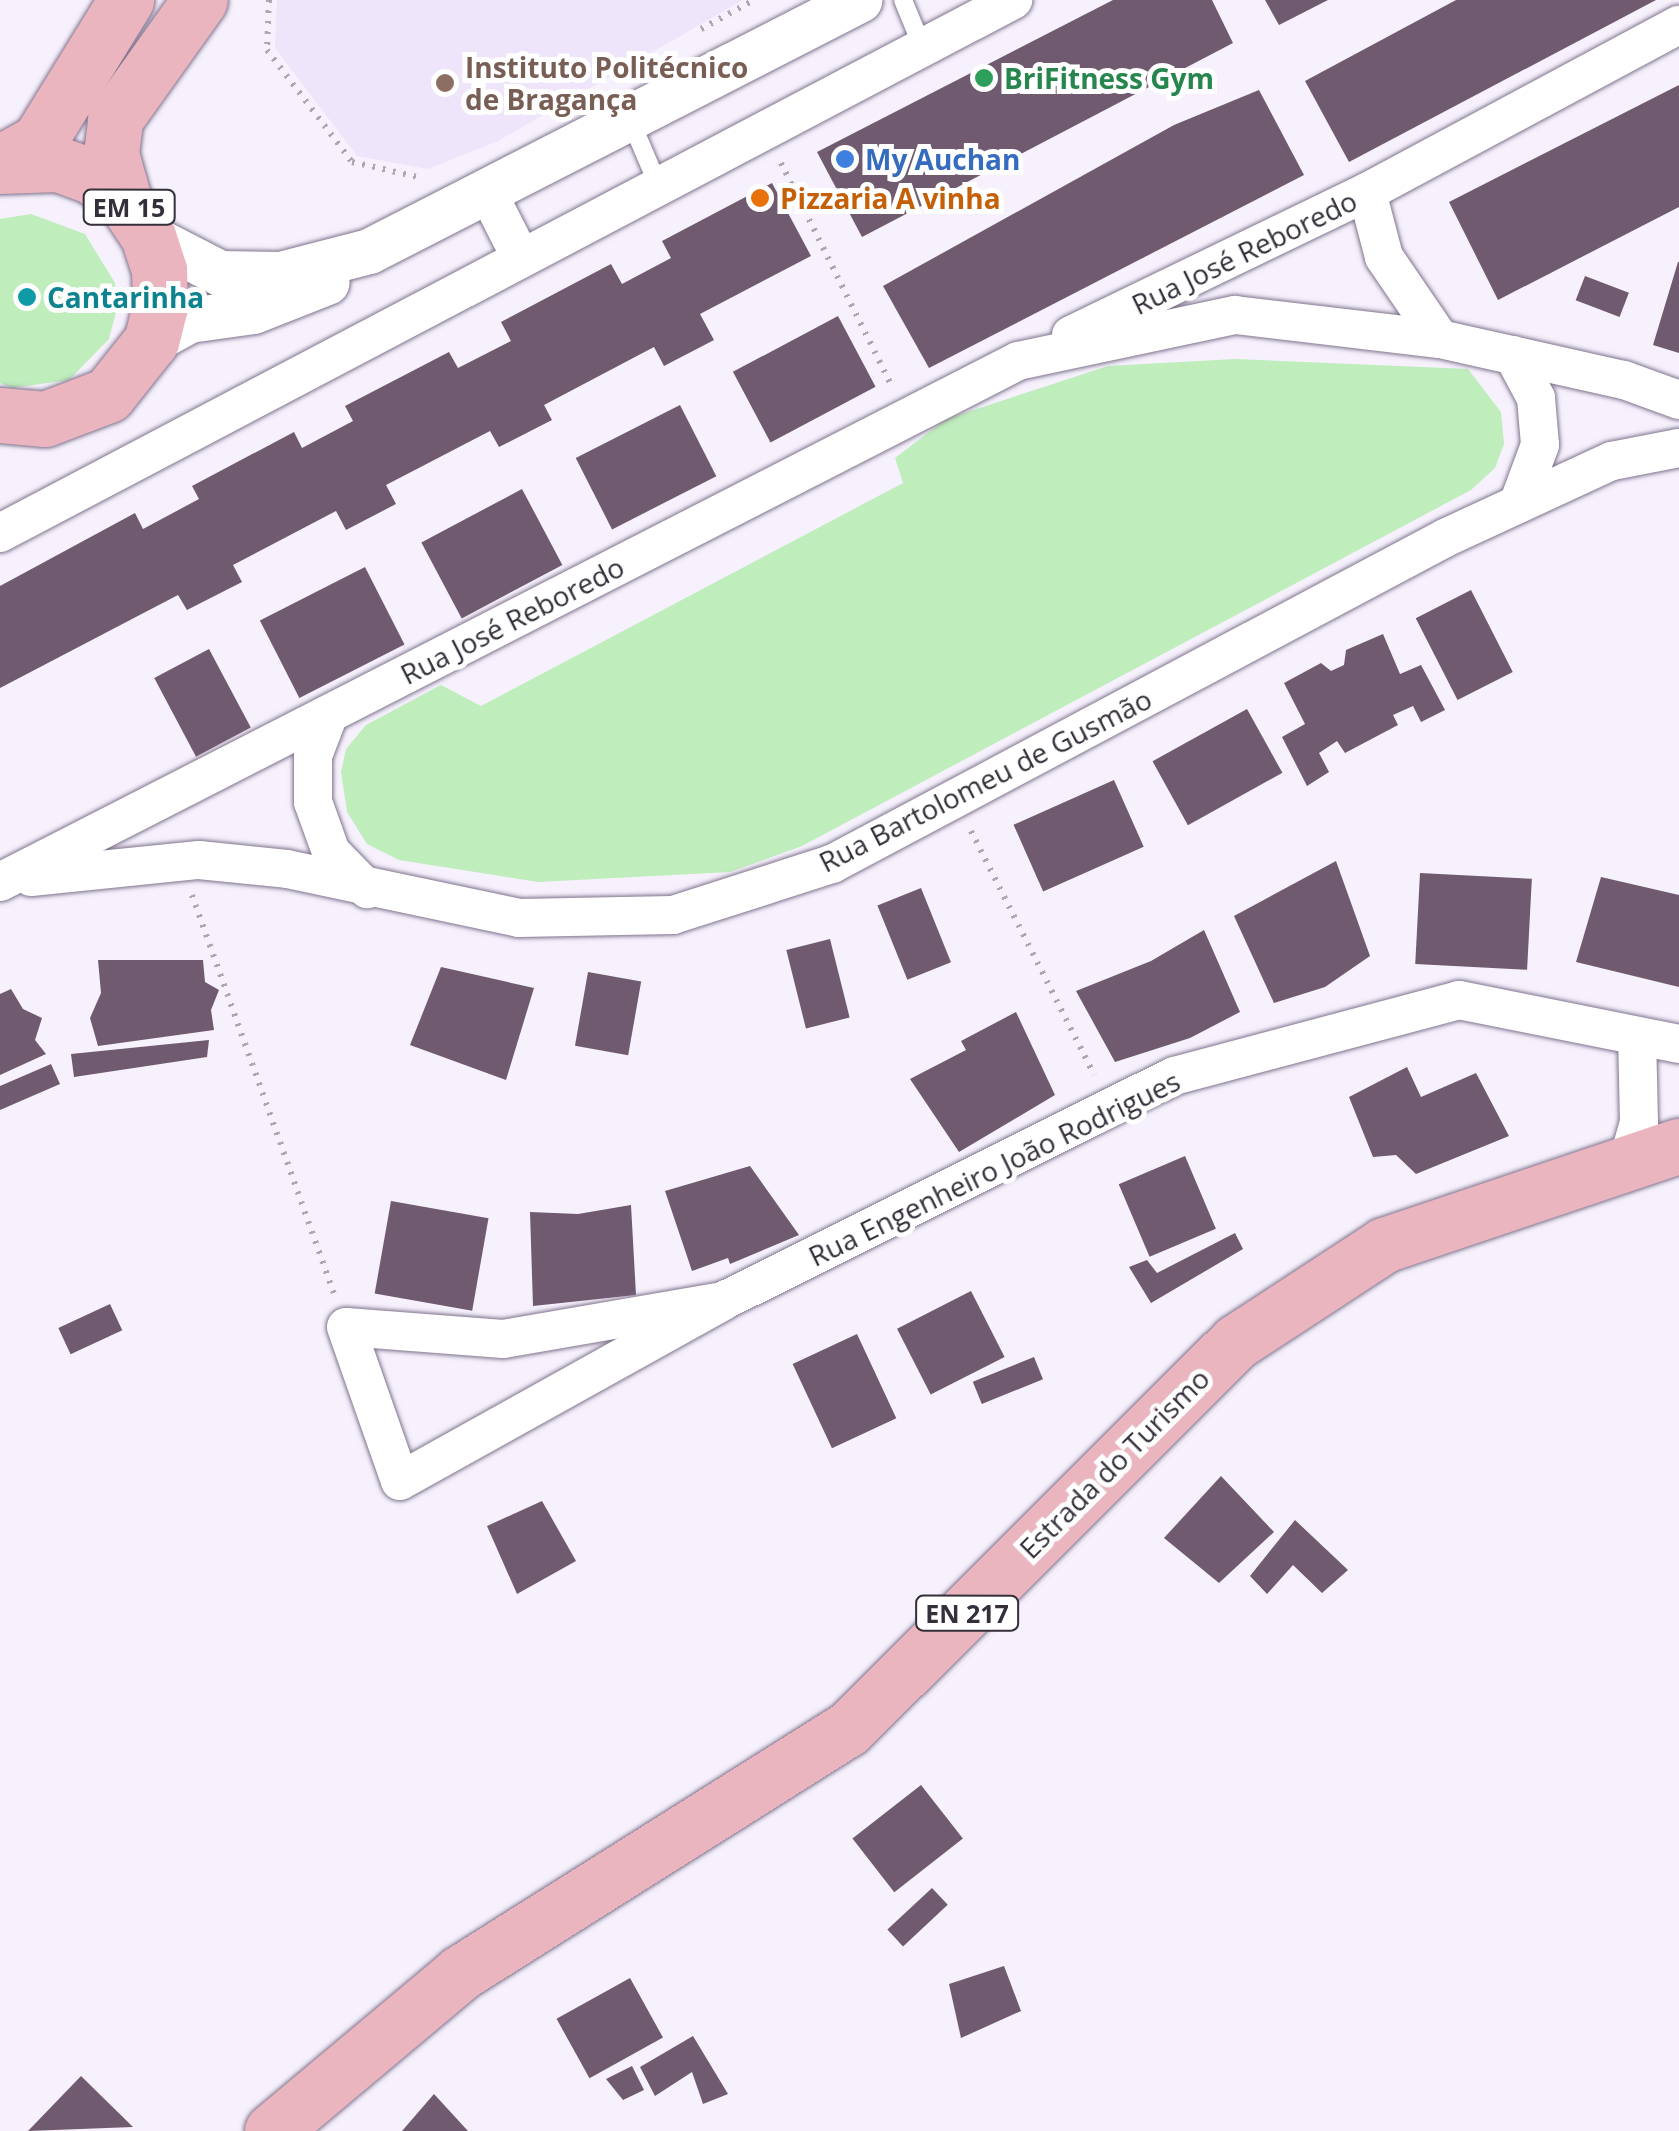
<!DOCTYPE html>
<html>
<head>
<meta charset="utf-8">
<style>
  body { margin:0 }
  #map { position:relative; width:1679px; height:2131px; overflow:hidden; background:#f6f1fd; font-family:"Open Sans",sans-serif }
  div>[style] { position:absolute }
  .built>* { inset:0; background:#efe5fb }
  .green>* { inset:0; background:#bfedbc }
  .building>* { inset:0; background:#6f5a6f; transform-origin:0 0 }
  .path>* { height:6px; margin-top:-3px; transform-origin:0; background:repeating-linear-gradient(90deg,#aca7b2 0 2.5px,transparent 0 10.5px) }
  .roads { filter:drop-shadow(0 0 2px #80748d) drop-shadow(0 0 2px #80748d) }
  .service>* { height:18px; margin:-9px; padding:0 9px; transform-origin:9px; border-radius:9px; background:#fff }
  .minor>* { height:38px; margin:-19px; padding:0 19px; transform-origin:19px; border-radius:19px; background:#fff }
  .tertiary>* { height:45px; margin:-22.5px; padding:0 22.5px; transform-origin:22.5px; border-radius:22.5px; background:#fff }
  .primary>* { height:55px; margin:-27.5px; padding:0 27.5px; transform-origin:27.5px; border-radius:27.5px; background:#eab5bf }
  .dots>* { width:28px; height:28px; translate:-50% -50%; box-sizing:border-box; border:5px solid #fff; border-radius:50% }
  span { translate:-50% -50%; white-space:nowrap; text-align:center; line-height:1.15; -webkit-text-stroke:10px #fff; paint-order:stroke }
  .shield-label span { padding:2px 8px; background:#fff; border:2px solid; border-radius:8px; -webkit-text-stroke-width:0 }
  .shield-label { font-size:25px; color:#342f3a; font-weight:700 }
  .education-label { font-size:28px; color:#785e54; font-weight:700 }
  .left { translate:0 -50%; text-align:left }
  .leisure-label { font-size:28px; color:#27864d; font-weight:700 }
  .shop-label { font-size:28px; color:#366cbe; font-weight:700 }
  .food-label { font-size:28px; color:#c56008; font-weight:700 }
  .street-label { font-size:28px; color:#342f3a }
  .culture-label { font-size:28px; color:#0d838f; font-weight:700 }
</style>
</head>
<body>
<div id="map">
  <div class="built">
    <div style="clip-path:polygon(277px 0,743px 0,498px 141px,428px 169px,357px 156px,275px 48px)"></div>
  </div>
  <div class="green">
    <div style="clip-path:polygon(31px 214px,85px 234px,115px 283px,116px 312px,109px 339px,69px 380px,12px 388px,0 383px,0 219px)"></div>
    <div style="clip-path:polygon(1235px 359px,1468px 369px,1501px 412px,1504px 444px,1495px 468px,1471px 490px,802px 846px,730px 872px,538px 882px,399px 860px,367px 844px,347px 812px,341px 772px,346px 749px,366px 725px,441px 685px,481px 706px,903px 483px,895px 458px,946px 419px,1108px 366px)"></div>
  </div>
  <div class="building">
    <div style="clip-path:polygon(1113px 0,1212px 0,1233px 43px,862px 237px,817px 152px)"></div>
    <div style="clip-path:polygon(1265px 0,1328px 0,1279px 25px)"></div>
    <div style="clip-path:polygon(1456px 0,1656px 0,1349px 162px,1305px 81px)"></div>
    <div style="clip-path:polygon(1679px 85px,1679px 207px,1498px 300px,1449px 202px)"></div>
    <div style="clip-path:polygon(1259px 90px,1304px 175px,929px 368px,883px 286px,1174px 125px)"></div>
    <div style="clip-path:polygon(772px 183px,811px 256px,700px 314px,714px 340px,664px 366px,654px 347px,544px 405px,552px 420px,499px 447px,490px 431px,386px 485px,396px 504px,346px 530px,336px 511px,233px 565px,242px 582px,187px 610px,178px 595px,0 688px,0 586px,135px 513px,143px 529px,199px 499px,192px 486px,294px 432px,302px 448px,353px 421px,345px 406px,449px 352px,458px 368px,511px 341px,501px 322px,611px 264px,622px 284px,671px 258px,662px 241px)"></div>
    <div style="clip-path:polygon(1678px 262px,1679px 262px,1679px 353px,1653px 345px)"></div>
    <div style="left:1585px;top:276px;width:47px;height:26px;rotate:21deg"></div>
    <div style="left:838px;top:316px;width:80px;height:119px;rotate:62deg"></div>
    <div style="left:680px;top:405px;width:80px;height:117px;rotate:63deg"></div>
    <div style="left:522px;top:489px;width:86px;height:114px;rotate:62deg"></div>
    <div style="left:365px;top:567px;width:87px;height:118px;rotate:63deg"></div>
    <div style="left:1471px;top:590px;width:92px;height:62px;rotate:63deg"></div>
    <div style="clip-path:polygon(1383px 634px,1400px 674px,1421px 665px,1445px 710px,1421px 722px,1413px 706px,1393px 715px,1398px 725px,1345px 753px,1337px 741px,1319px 753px,1329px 772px,1307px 786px,1282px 737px,1305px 724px,1284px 683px,1321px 663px,1331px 671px,1344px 665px,1346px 650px)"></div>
    <div style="left:209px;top:649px;width:89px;height:62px;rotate:62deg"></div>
    <div style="left:1247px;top:709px;width:73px;height:108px;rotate:61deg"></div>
    <div style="left:1114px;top:780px;width:73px;height:110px;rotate:66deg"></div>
    <div style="clip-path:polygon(1336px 861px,1370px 956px,1325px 987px,1274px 1003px,1234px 916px)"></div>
    <div style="left:1420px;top:873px;width:112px;height:91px;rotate:3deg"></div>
    <div style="clip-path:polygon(1601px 877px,1679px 895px,1679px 987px,1576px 962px)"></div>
    <div style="left:921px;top:888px;width:80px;height:47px;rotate:68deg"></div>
    <div style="clip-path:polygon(1204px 930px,1240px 1012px,1190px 1038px,1115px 1062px,1076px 991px,1151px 961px)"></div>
    <div style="left:830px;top:939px;width:81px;height:45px;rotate:76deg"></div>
    <div style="clip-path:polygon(98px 960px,203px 960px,205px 982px,219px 990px,211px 1010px,214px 1030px,98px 1046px,90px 1018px,101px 993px)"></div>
    <div style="clip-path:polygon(441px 967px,534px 988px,506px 1080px,410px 1045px)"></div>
    <div style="left:588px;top:972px;width:54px;height:75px;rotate:10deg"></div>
    <div style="clip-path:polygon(11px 989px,23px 1009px,42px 1018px,35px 1040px,46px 1054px,0 1075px,0 994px)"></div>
    <div style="clip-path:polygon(1016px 1012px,1055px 1095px,959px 1152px,910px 1079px,966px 1050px,961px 1041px)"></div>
    <div style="clip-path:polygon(209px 1040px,207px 1057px,74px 1077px,71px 1054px)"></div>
    <div style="clip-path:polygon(51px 1064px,60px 1084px,0 1110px,0 1086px)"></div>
    <div style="clip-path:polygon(1407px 1067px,1421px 1097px,1476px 1073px,1509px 1136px,1416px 1174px,1396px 1155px,1373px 1157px,1349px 1097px)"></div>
    <div style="left:1185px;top:1156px;width:79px;height:72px;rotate:67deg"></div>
    <div style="clip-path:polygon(750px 1166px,799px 1235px,730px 1264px,728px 1258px,692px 1271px,665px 1191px)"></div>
    <div style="left:391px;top:1201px;width:99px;height:94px;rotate:10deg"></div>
    <div style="clip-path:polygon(631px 1205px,636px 1295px,533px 1306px,530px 1212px,578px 1214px)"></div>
    <div style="clip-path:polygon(1235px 1233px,1243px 1249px,1151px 1303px,1129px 1267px,1147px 1260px,1157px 1273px)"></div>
    <div style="left:971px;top:1291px;width:74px;height:83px;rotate:63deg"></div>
    <div style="left:110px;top:1304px;width:29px;height:57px;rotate:65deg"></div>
    <div style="left:857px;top:1334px;width:93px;height:71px;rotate:65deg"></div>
    <div style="left:1034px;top:1357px;width:24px;height:66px;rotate:68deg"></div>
    <div style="clip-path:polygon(1221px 1476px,1274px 1532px,1219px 1583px,1164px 1538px)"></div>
    <div style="clip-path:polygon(542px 1501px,576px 1561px,517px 1594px,487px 1526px)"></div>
    <div style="clip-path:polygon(1295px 1520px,1348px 1570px,1322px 1593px,1293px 1565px,1267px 1594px,1250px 1576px)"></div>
    <div style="left:921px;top:1785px;width:68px;height:87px;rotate:52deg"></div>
    <div style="left:932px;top:1888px;width:23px;height:61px;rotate:47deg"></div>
    <div style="clip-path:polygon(1004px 1966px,1021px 2011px,961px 2038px,949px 1984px)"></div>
    <div style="left:630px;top:1978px;width:68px;height:84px;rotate:61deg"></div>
    <div style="clip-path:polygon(693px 2036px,728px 2094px,703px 2104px,692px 2072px,655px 2096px,640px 2067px)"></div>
    <div style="clip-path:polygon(632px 2066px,644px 2090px,623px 2100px,606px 2079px)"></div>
    <div style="clip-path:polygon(81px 2076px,133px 2127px,28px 2131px)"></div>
    <div style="clip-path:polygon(434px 2094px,468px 2131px,402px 2131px)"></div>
  </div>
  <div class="path">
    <div style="left:269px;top:0;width:50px;rotate:92.3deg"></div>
    <div style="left:267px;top:50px;width:141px;rotate:52.8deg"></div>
    <div style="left:352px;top:162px;width:68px;rotate:12.8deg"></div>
    <div style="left:701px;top:29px;width:60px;rotate:-28.7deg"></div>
    <div style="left:781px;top:163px;width:248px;rotate:63.6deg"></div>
    <div style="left:971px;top:831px;width:273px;rotate:63.2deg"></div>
    <div style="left:192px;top:895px;width:423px;rotate:70.4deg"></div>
  </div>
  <div class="roads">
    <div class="service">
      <div style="left:903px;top:0;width:50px;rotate:67.6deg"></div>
      <div style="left:630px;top:119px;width:72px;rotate:67deg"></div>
    </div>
    <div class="minor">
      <div style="left:1367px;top:192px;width:67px;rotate:75.3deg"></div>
      <div style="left:1384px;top:257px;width:99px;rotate:55.7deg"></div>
      <div style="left:489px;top:195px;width:71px;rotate:63.1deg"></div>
      <div style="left:1071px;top:335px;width:329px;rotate:-25.8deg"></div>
      <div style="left:1367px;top:192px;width:354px;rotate:-28.2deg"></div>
      <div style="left:1513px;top:355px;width:49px;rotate:61.9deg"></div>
      <div style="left:1536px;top:398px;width:47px;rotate:85.1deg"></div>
      <div style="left:1540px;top:445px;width:63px;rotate:110.4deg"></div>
      <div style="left:0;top:533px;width:1145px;rotate:-27.75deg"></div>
      <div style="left:329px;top:714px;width:45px;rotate:110.9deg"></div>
      <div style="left:313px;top:756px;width:46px;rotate:90deg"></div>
      <div style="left:313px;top:802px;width:53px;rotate:70.2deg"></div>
      <div style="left:331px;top:852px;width:52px;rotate:45.8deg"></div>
      <div style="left:31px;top:877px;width:169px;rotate:-5.8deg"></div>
      <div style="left:199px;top:860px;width:88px;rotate:5.8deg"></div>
      <div style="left:287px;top:869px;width:237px;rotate:11.9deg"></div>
      <div style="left:519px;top:918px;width:154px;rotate:-1.1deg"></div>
      <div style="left:673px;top:915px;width:167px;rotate:-17.8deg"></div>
      <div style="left:832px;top:864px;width:694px;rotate:-28deg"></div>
      <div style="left:1445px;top:538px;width:184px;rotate:-24.8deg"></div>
      <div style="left:1612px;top:461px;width:68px;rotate:-11deg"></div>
      <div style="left:0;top:882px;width:1144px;rotate:-27.1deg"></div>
      <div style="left:1018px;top:361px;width:222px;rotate:-12deg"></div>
      <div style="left:1235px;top:315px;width:206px;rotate:6.7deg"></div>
      <div style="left:1440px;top:339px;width:189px;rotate:12.6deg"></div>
      <div style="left:1624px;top:380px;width:59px;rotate:20deg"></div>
      <div style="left:1628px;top:1161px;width:41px;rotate:-74.2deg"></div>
      <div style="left:1639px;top:1122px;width:86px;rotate:-91.3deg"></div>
      <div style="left:723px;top:1301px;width:223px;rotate:170.2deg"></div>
      <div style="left:503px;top:1339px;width:157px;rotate:-175.6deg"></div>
      <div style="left:346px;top:1327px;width:163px;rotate:70.7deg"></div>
      <div style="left:400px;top:1481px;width:370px;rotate:-29.1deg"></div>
      <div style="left:723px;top:1301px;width:504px;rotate:-26.51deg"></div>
      <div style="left:1174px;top:1076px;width:295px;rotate:-14.9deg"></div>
      <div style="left:1459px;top:1000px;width:224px;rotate:11.3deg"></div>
    </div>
    <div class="tertiary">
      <div style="left:148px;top:236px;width:81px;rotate:27.2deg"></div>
      <div style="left:220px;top:273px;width:60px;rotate:1deg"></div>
      <div style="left:280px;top:274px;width:92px;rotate:-14.5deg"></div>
      <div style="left:369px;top:251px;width:551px;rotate:-27.12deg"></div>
      <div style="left:151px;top:341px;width:43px;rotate:-28.9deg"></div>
      <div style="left:189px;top:320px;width:65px;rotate:-8deg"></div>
      <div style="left:253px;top:311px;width:79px;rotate:-21.4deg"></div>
    </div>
    <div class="primary">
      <div style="left:0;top:163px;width:45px;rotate:-29.4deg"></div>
      <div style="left:39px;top:141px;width:166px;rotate:-58.3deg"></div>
      <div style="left:0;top:166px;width:58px;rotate:-2deg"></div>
      <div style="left:58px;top:164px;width:37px;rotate:20deg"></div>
      <div style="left:93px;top:177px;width:39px;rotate:37deg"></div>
      <div style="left:124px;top:200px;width:43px;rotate:56.3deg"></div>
      <div style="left:148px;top:236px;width:36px;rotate:72deg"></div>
      <div style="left:159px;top:270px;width:36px;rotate:88deg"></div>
      <div style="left:160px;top:306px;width:36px;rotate:104deg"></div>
      <div style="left:151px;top:341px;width:69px;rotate:128.5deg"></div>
      <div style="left:108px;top:395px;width:67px;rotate:159.1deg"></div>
      <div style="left:45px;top:419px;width:45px;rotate:-174.9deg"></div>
      <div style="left:124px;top:200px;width:48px;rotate:-105.8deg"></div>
      <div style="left:111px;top:154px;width:35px;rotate:-83deg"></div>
      <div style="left:115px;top:119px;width:146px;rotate:-54.5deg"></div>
      <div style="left:272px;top:2131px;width:246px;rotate:-40deg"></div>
      <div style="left:460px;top:1973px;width:458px;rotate:-32.2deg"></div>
      <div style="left:848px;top:1729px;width:548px;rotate:-44.93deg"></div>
      <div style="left:1236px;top:1342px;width:177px;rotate:-33.2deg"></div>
      <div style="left:1384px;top:1245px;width:311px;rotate:-18.6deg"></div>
    </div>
  </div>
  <div class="dots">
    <div style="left:984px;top:78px;background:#2e9e5b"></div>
    <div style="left:445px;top:83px;background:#8d6e63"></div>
    <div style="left:845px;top:159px;background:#3f7fe0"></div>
    <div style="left:760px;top:198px;background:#e8710a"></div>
    <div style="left:27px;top:297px;background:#0f9aa8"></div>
  </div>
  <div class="shield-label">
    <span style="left:129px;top:207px">EM 15</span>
    <span style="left:967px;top:1613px">EN 217</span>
  </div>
  <div class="education-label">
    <span class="left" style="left:465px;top:83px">Instituto Politécnico<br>de Bragança</span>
  </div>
  <div class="leisure-label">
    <span class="left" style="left:1004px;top:78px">BriFitness Gym</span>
  </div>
  <div class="shop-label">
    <span class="left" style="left:865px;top:159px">My Auchan</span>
  </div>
  <div class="food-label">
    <span class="left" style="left:780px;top:198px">Pizzaria A vinha</span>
  </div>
  <div class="street-label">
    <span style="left:1244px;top:252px;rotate:-26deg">Rua José Reboredo</span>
    <span style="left:512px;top:620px;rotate:-27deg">Rua José Reboredo</span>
    <span style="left:985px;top:780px;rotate:-27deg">Rua Bartolomeu de Gusmão</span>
    <span style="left:994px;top:1168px;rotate:-26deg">Rua Engenheiro João Rodrigues</span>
    <span style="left:1114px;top:1463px;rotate:-45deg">Estrada do Turismo</span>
  </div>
  <div class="culture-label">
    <span class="left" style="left:47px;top:297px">Cantarinha</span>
  </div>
</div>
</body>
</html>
